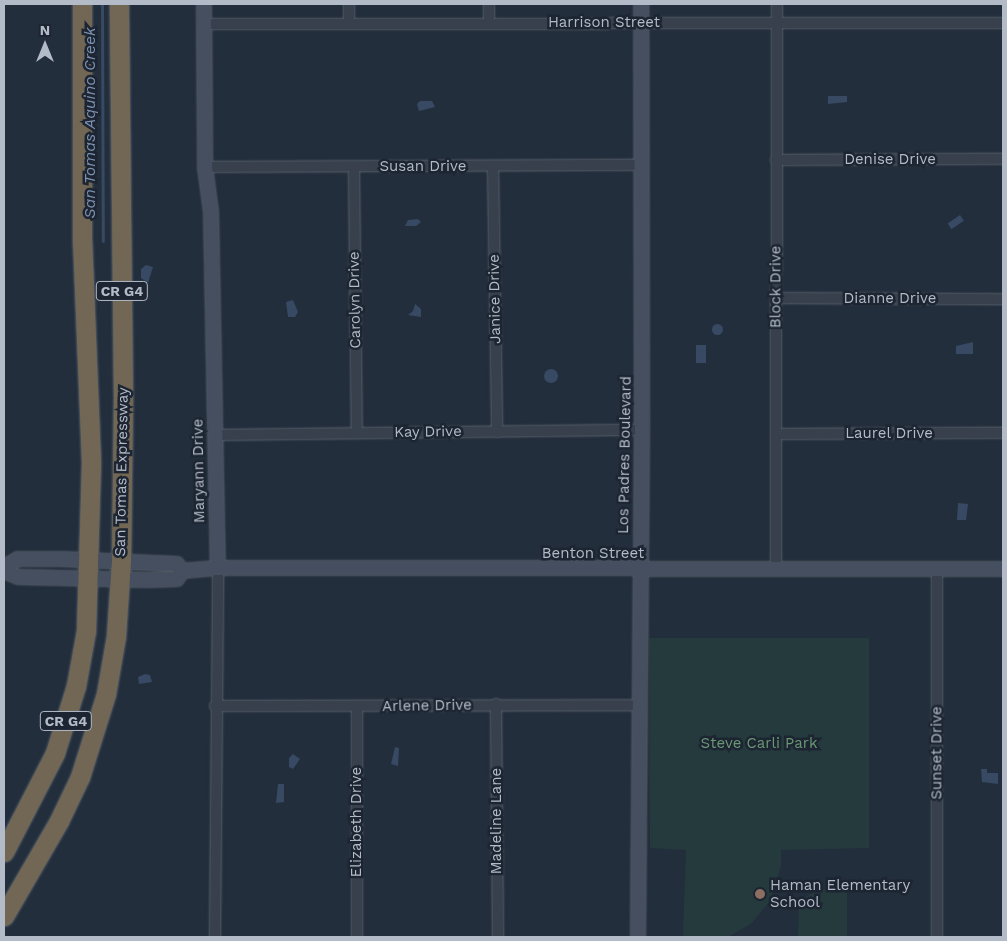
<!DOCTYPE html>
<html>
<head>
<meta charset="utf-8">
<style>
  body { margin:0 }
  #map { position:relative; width:1007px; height:941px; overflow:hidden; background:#232e3c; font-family:"Work Sans",sans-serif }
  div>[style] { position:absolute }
  .green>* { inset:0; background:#253a3d }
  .water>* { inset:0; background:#374963; transform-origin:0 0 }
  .round { border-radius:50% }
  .stream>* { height:3px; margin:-1.5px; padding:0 1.5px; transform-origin:1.5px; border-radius:1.5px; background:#374963 }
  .roads { filter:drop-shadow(0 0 1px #555e6a) drop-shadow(0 0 1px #555e6a) }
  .street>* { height:10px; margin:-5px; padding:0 5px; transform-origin:5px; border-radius:5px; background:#37404c }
  .secondary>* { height:14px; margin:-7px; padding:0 7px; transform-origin:7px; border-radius:7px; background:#454f5f }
  .highway>* { height:19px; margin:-9.5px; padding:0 9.5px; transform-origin:9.5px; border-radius:9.5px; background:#726754 }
  .dots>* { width:14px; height:14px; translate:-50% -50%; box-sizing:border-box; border:2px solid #1c2531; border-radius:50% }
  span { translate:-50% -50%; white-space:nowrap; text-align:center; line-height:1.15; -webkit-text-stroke:5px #1c2531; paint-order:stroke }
  .shield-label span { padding:1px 4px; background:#1c2531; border:1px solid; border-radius:4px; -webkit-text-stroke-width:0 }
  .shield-label { font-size:14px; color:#b3bbc8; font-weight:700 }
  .street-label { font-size:15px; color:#b3bbc8 }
  .park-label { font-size:15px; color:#6a9875 }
  .poi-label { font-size:15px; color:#b3bbc8 }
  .left { translate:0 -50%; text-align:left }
  .water-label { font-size:16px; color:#7b90af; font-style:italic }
  .frame { position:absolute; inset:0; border:5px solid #b3bbc8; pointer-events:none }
  .north { position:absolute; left:20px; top:20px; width:50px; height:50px; -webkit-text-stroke:4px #1c2531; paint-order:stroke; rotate:0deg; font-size:14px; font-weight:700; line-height:20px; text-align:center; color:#b3bbc8 }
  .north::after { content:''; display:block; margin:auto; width:18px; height:22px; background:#b3bbc8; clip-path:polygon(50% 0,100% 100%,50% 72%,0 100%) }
</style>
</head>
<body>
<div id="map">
  <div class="green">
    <div style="clip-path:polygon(649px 638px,869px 638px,869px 848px,781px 850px,781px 866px,770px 901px,752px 923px,728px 937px,683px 937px,686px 850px,650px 848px)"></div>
    <div style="clip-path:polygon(847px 889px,847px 937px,798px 937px,799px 904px,804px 898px,817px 890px)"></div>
  </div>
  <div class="water">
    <div style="clip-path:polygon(828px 96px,847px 96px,847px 102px,828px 104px)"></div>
    <div style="clip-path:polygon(420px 101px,432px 101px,435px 107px,419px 111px,417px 104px)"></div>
    <div style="left:960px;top:215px;width:7px;height:15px;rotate:56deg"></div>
    <div style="clip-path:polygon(418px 219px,421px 222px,416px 226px,405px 226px,408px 220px)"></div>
    <div style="clip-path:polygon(146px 265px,153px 267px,148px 283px,141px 278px,141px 269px)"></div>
    <div style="clip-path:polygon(293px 300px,298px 312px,295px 317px,288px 317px,286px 302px)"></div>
    <div style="clip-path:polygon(415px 304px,421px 309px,421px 317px,408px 315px,413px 311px)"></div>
    <div class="round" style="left:711.5px;top:323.5px;width:11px;height:11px"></div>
    <div style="clip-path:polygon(973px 342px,973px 354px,956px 354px,956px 346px)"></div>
    <div style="left:696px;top:345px;width:10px;height:18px"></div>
    <div class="round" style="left:544px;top:369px;width:14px;height:14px"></div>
    <div style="clip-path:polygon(958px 503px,968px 504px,966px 520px,957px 520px)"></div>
    <div style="clip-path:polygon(145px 674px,150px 675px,152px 682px,139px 684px,138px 677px)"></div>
    <div style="clip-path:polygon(395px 747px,399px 748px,398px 766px,391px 764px)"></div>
    <div style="clip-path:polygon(293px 754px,300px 759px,293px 769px,289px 767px,289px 758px)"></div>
    <div style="clip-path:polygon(981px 769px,987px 769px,987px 773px,998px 773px,998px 784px,982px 782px)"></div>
    <div style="clip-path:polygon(278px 784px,284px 784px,284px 802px,276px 803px)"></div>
  </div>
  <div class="stream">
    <div style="left:102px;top:4px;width:237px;rotate:89.8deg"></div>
  </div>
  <div class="roads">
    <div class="street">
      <div style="left:349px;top:4px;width:20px;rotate:90deg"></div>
      <div style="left:489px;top:4px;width:19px;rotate:90deg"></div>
      <div style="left:205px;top:24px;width:798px;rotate:-0.07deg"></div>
      <div style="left:776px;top:160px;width:227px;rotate:-0.3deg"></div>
      <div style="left:493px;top:166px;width:266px;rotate:89.1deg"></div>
      <div style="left:205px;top:167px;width:436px;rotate:-0.3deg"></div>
      <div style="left:354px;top:167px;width:266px;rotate:89.4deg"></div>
      <div style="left:777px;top:298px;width:226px;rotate:0.3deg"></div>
      <div style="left:776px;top:434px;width:227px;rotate:-0.3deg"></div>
      <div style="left:214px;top:435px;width:428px;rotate:-0.7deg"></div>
      <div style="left:937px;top:569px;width:368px;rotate:90deg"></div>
      <div style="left:776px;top:570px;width:566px;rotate:-89.9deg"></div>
      <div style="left:496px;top:704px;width:233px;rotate:89.5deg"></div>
      <div style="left:215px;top:706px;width:424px;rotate:-0.1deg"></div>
      <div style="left:357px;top:707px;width:230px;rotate:90deg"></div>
      <div style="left:215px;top:937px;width:369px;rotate:-89.5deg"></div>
    </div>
    <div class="secondary">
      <div style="left:204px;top:4px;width:163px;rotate:89.6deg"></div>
      <div style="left:205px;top:167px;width:45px;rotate:82.4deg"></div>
      <div style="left:211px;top:212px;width:356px;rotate:88.9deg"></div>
      <div style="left:4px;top:567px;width:16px;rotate:-30deg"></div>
      <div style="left:18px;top:559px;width:43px"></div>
      <div style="left:61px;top:559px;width:116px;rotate:2.5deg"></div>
      <div style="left:177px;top:564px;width:9px;rotate:54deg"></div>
      <div style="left:4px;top:571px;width:15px;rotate:23deg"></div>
      <div style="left:18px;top:577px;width:128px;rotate:1.3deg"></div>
      <div style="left:146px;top:580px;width:31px;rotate:-2deg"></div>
      <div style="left:177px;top:579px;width:9px;rotate:-58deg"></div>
      <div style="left:182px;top:571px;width:36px;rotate:-5deg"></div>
      <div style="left:218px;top:568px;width:785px;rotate:0.07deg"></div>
      <div style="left:638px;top:937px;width:507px;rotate:-89.55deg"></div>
      <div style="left:642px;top:430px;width:426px;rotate:-90.1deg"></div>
    </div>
    <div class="highway">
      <div style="left:4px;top:852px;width:111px;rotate:-62.7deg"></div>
      <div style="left:55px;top:753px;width:70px;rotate:-72.6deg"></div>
      <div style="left:76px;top:686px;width:56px;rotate:-79.7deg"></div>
      <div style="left:86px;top:631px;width:169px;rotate:-88.3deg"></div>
      <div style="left:91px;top:462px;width:221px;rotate:-92.3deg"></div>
      <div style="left:82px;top:241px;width:237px;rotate:-90deg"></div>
      <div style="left:4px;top:916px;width:110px;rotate:-59.9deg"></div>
      <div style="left:59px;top:821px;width:49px;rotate:-64.5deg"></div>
      <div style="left:80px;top:777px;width:87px;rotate:-72.6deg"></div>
      <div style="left:106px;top:694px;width:59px;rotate:-80.2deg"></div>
      <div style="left:116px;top:636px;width:75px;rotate:-86.2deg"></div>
      <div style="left:121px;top:561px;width:163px;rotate:-89.3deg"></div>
      <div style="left:123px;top:398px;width:394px;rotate:-90.6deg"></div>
    </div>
  </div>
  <div class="dots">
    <div style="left:760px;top:894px;background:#8d6e63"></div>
  </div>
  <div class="shield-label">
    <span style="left:122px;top:291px">CR G4</span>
    <span style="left:66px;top:721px">CR G4</span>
  </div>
  <div class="street-label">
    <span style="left:604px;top:23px">Harrison Street</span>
    <span style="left:890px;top:160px">Denise Drive</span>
    <span style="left:423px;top:167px">Susan Drive</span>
    <span style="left:776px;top:287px;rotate:-90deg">Block Drive</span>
    <span style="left:495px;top:299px;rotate:-91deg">Janice Drive</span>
    <span style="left:890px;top:299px">Dianne Drive</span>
    <span style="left:355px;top:300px;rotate:-91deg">Carolyn Drive</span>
    <span style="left:428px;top:432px;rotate:-1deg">Kay Drive</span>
    <span style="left:889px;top:434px">Laurel Drive</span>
    <span style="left:625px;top:455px;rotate:-89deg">Los Padres Boulevard</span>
    <span style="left:199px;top:471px;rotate:-91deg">Maryann Drive</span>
    <span style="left:122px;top:472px;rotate:-89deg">San Tomas Expressway</span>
    <span style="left:593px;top:554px">Benton Street</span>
    <span style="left:427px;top:706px;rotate:-1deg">Arlene Drive</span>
    <span style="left:937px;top:753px;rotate:-90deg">Sunset Drive</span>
    <span style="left:497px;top:821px;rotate:-90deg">Madeline Lane</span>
    <span style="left:357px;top:822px;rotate:-90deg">Elizabeth Drive</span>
  </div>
  <div class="park-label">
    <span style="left:759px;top:744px">Steve Carli Park</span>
  </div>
  <div class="poi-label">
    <span class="left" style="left:770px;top:894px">Haman Elementary<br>School</span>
  </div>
  <div class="water-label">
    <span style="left:90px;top:123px;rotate:-90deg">San Tomas Aquino Creek</span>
  </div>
  <div class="frame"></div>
  <div class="north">N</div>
</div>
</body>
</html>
